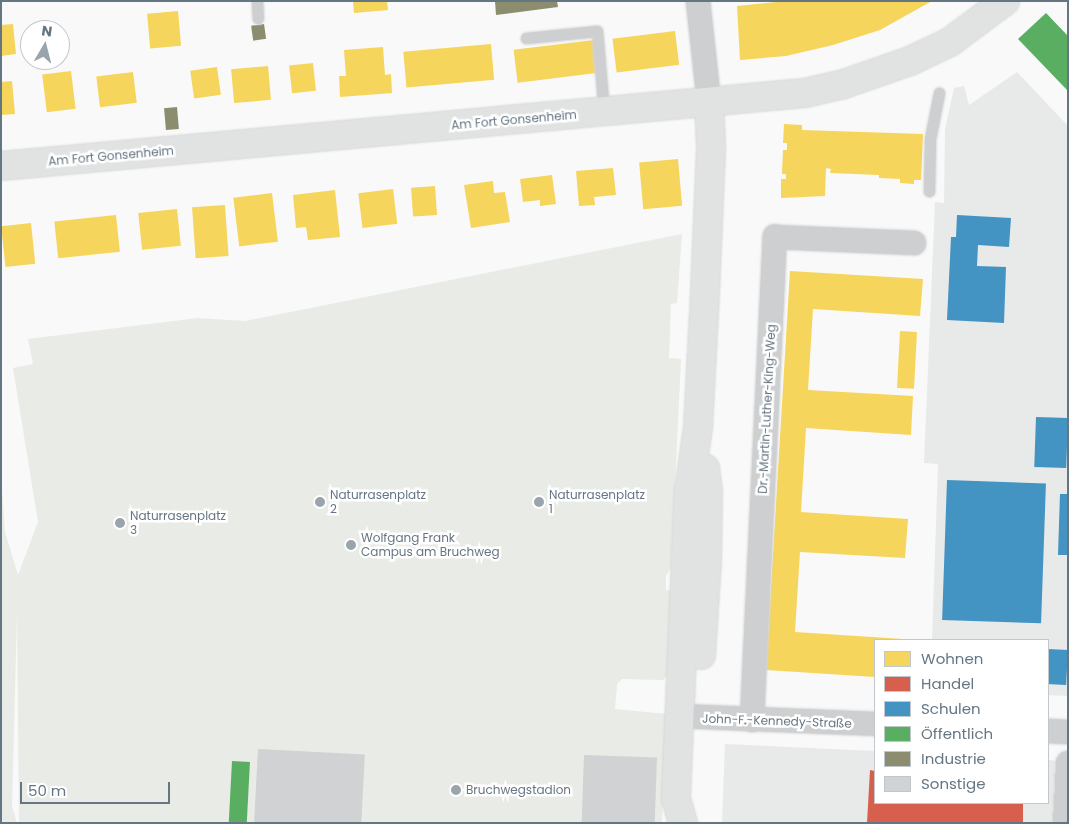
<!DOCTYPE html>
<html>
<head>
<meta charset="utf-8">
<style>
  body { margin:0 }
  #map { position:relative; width:1069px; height:824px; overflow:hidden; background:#f9f9f9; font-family:Poppins,sans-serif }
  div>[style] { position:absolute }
  .built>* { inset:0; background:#e8e9e9 }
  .green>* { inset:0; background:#e8ebe6 }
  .homes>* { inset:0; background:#f6d55c; transform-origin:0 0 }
  .shops>* { inset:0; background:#d6604d }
  .schools>* { inset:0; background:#4393c3; transform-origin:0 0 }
  .public>* { inset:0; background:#5aae61; transform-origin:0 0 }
  .industry>* { inset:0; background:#8c8c6e; transform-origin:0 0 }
  .building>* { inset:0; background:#d0d2d3; transform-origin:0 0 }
  .roads { filter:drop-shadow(0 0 1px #d5d6d7) drop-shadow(0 0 1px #d5d6d7) }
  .lane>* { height:11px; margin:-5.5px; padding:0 5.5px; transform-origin:5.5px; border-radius:5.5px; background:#cecfd0 }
  .street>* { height:24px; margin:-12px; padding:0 12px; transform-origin:12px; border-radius:12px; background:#cecfd0 }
  .secondary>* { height:28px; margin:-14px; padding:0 14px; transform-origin:14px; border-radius:14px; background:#e1e2e2 }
  .dots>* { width:14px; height:14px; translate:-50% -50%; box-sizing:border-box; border:2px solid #fff; border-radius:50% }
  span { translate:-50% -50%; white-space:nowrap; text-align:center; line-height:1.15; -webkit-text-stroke:5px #fff; paint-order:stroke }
  .street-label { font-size:12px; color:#657683 }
  .poi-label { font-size:12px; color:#657683 }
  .left { translate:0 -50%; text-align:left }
  .frame { position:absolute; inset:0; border:2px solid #657683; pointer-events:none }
  .legend { position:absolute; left:874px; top:639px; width:175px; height:165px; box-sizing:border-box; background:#fff; border:1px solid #c1c8cd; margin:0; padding:6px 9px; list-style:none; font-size:15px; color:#657683 }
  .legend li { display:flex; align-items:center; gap:10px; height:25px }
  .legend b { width:25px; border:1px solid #c1c8cd }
  .north { position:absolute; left:20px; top:20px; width:50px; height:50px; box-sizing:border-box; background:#fff; border:1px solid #c1c8cd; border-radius:50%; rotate:8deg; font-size:14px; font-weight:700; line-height:20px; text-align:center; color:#657683 }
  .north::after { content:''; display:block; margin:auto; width:18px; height:22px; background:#99a4ac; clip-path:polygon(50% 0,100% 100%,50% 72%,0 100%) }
  .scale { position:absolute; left:20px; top:782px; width:150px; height:22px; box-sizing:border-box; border:2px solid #657683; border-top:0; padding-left:6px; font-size:15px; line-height:18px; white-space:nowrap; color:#657683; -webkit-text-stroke:4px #fff; paint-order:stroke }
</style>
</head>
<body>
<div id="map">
  <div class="built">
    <div style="clip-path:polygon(1017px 72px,1068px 126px,1068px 696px,1048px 695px,1048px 640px,932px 640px,938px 464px,924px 463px,935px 202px,944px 203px,945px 129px,954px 88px,964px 86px,969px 105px)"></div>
    <div style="clip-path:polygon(725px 744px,875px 751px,875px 803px,1048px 803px,1048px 760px,1057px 761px,1055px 823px,722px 823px)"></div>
  </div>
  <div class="green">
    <div style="clip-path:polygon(682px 234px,677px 303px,671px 304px,669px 358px,681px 359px,671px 568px,666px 576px,666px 590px,674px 591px,669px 674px,663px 680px,622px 679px,617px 684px,615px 709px,667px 714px,662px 823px,19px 823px,17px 614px,12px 806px,17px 823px,1px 823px,1px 477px,5px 532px,18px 575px,38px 522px,13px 368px,33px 364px,28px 339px,198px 318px,245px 321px)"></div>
  </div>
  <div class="homes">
    <div style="clip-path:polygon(353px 1px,387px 1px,388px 10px,354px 13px)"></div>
    <div style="clip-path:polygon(785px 1px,932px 1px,880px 30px,833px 45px,786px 56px,740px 60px,737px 6px)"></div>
    <div style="left:178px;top:11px;width:35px;height:31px;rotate:85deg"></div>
    <div style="clip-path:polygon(13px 24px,16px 54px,1px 56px,1px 25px)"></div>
    <div style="left:675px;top:31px;width:34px;height:63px;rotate:83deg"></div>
    <div style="left:594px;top:40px;width:33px;height:81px;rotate:83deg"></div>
    <div style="left:491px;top:44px;width:36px;height:88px;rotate:85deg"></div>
    <div style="clip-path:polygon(383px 47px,385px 75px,391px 74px,392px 93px,340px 97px,339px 76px,346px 76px,344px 50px)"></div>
    <div style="left:313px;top:63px;width:28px;height:24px;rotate:84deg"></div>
    <div style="left:268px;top:66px;width:34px;height:37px;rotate:85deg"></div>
    <div style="left:217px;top:67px;width:28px;height:27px;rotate:82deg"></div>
    <div style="left:71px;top:71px;width:38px;height:29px;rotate:83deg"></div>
    <div style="left:133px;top:72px;width:31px;height:37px;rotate:83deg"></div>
    <div style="clip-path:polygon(12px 81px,15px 114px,1px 115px,1px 82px)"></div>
    <div style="clip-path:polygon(784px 124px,802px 125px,802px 130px,923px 134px,921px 180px,914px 180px,914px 184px,900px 183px,900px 179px,879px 178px,879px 175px,830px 173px,831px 169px,826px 168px,825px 196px,781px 198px,781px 179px,786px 179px,786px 174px,782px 174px,783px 150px,787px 150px,787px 143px,783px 143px)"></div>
    <div style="left:678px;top:159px;width:47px;height:39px;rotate:85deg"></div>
    <div style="clip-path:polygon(613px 168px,616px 195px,594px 197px,595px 205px,579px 206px,576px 171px)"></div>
    <div style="clip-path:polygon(552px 175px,556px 204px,540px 206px,540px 200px,523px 202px,520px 179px)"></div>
    <div style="clip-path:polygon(493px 181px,494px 193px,505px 192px,510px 222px,471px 228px,464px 185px)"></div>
    <div style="left:435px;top:186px;width:29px;height:24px;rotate:86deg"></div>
    <div style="left:393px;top:189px;width:35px;height:35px;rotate:83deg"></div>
    <div style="clip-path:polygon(335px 190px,340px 237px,308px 240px,306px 227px,296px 228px,293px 195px)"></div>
    <div style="left:272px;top:193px;width:49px;height:39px;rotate:83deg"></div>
    <div style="left:225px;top:205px;width:51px;height:33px;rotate:86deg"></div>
    <div style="left:177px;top:209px;width:37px;height:39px;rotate:84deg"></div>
    <div style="left:116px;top:215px;width:37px;height:62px;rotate:84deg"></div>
    <div style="left:31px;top:223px;width:41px;height:30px;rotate:84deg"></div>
    <div style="clip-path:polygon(790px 271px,923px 279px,920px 316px,813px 309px,808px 390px,913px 396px,911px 435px,806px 428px,801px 512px,908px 519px,905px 558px,800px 552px,795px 632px,903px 639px,875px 640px,875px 677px,766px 670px)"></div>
    <div style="left:900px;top:331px;width:17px;height:57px;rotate:3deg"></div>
  </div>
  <div class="shops">
    <div style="clip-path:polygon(870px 770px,875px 771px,875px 803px,1023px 803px,1023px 823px,867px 823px)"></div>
  </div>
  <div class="schools">
    <div style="clip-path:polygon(957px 215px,1011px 218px,1009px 247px,978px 245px,977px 266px,1006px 267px,1004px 323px,947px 320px,951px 237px,956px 237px)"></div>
    <div style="left:1036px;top:417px;width:32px;height:50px;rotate:2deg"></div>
    <div style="left:947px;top:480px;width:99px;height:140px;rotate:2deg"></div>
    <div style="clip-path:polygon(1060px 494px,1068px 494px,1068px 555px,1058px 555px)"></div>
    <div style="left:1048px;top:649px;width:20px;height:35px;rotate:3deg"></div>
  </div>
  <div class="public">
    <div style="clip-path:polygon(1046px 13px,1068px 36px,1068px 91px,1018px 39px)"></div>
    <div style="left:232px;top:761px;width:18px;height:62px;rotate:3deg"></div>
  </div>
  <div class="industry">
    <div style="clip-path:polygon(495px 1px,557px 1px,558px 7px,496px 15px)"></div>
    <div style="left:264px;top:24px;width:15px;height:13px;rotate:82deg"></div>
    <div style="left:177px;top:107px;width:22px;height:13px;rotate:85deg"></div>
  </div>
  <div class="building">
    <div style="left:258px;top:749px;width:107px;height:74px;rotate:3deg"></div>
    <div style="left:584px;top:755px;width:73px;height:68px;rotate:2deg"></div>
  </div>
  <div class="roads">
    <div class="lane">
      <div style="left:257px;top:1px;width:17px;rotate:87deg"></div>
      <div style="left:526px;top:38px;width:71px;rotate:-5.6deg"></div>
      <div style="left:597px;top:31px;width:81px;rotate:85.1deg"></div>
      <div style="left:929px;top:191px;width:52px;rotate:-88.9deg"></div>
      <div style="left:930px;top:139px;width:47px;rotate:-78.9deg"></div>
    </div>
    <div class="street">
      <div style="left:698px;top:1px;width:103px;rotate:83.8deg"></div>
      <div style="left:679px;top:716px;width:196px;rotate:2.3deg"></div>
      <div style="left:752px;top:720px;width:484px;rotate:-87.3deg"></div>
      <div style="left:775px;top:237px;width:139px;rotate:2.5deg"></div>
      <div style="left:1048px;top:731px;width:20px;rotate:3deg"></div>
      <div style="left:1065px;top:823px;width:60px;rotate:-87.1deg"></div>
    </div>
    <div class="secondary">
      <div style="left:1px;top:166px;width:807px;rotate:-5.19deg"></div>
      <div style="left:805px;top:93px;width:37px;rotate:-13deg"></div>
      <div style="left:841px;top:85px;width:73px;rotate:-19.2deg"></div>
      <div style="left:910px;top:61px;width:44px;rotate:-25.4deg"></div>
      <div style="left:950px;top:42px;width:69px;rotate:-36.7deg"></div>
      <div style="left:701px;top:655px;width:95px;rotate:-86.4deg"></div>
      <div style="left:707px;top:560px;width:68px;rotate:-89.2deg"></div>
      <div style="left:708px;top:492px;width:24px;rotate:-97deg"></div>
      <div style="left:683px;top:823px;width:26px;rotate:-106deg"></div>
      <div style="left:676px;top:798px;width:307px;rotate:-87.6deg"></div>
      <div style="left:689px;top:491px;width:65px;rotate:-82deg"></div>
      <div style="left:698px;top:427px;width:135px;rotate:-87deg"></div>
      <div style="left:705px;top:292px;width:146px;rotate:-87.6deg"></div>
      <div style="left:711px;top:146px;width:43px;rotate:-92.7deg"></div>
    </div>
  </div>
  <div class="dots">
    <div style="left:320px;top:502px;background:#99a4ac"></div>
    <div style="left:539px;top:502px;background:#99a4ac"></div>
    <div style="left:120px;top:523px;background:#99a4ac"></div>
    <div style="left:351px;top:545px;background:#99a4ac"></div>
    <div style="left:456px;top:790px;background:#99a4ac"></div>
  </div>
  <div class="street-label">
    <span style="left:514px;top:120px;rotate:-5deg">Am Fort Gonsenheim</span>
    <span style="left:111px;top:156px;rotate:-5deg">Am Fort Gonsenheim</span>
    <span style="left:767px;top:409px;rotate:-87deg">Dr.-Martin-Luther-King-Weg</span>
    <span style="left:777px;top:721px;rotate:2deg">John-F.-Kennedy-Straße</span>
  </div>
  <div class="poi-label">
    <span class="left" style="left:330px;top:502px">Naturrasenplatz<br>2</span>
    <span class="left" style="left:549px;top:502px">Naturrasenplatz<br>1</span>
    <span class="left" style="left:130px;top:523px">Naturrasenplatz<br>3</span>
    <span class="left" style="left:361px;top:545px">Wolfgang Frank<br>Campus am Bruchweg</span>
    <span class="left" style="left:466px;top:790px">Bruchwegstadion</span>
  </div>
  <div class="frame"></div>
  <ul class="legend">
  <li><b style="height:14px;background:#f6d55c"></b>Wohnen</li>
  <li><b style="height:14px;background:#d6604d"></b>Handel</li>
  <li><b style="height:14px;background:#4393c3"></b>Schulen</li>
  <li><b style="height:14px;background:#5aae61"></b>Öffentlich</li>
  <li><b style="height:14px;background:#8c8c6e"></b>Industrie</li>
  <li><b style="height:14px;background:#d0d2d3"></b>Sonstige</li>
  </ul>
  <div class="north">N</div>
  <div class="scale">50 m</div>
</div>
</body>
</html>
